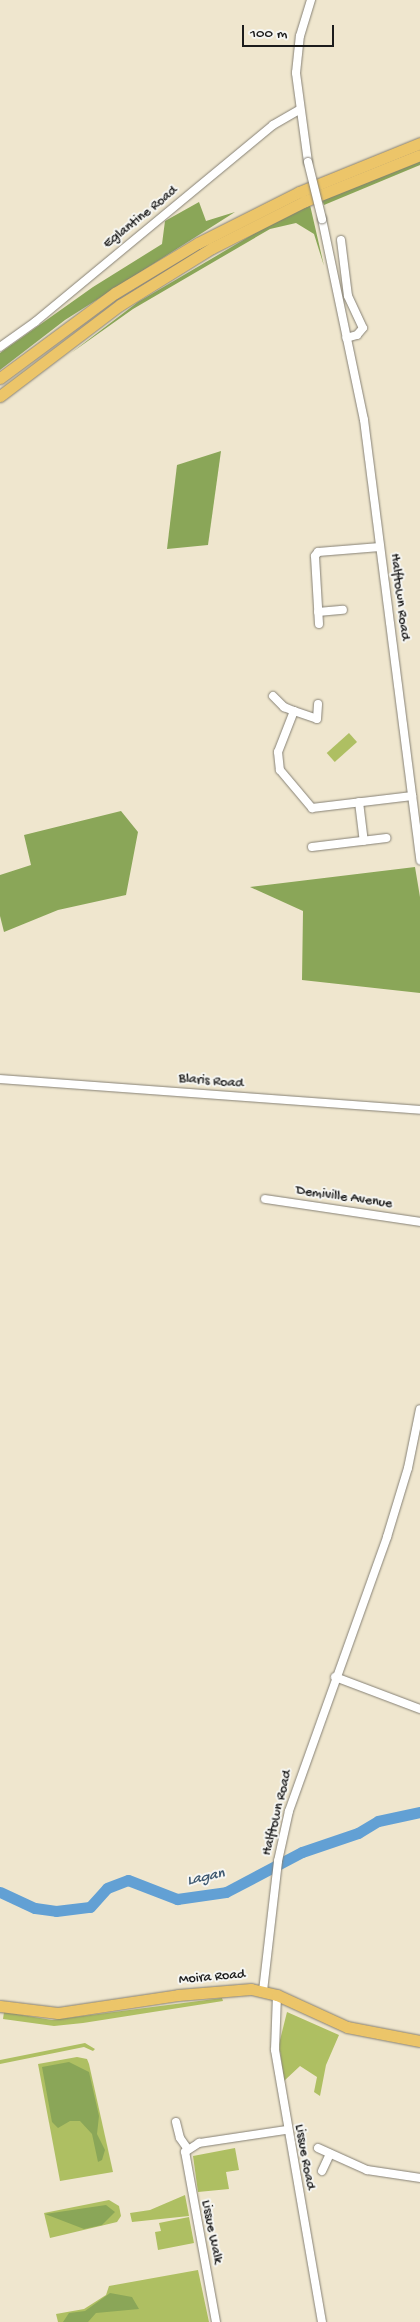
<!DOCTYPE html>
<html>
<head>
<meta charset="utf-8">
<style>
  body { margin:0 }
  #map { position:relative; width:420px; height:2322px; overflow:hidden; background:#efe6ce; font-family:"Gochi Hand",sans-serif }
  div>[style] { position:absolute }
  .green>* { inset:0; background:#aebf62; transform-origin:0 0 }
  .forest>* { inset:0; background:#8aa658 }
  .river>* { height:11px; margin:-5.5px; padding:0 5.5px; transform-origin:5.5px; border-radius:5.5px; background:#62a0d4 }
  .roads { filter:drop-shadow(0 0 1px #868175) drop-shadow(0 0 1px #868175) }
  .minor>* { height:8px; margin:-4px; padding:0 4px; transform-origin:4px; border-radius:4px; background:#fff }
  .highway>* { height:11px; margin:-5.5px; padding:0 5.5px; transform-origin:5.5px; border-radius:5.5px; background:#ecc569 }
  .bridges { filter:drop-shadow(0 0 1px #868175) drop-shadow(0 0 1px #868175) }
  .minor-bridge>* { height:8px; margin:-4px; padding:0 4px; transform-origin:4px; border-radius:4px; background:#fff }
  span { translate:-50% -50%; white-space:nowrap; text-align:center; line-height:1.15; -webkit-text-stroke:4px #f6f6f2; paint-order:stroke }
  .street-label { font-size:14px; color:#1c1c1c }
  .water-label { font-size:15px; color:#3c576f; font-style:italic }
  .scale { position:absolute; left:242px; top:25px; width:92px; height:22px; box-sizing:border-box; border:2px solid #1c1c1c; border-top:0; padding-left:6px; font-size:15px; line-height:18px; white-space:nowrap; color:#1c1c1c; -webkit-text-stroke:4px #f6f6f2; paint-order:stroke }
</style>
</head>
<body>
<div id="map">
  <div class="green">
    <div style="left:349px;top:733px;width:12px;height:30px;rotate:48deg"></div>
    <div style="clip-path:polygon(222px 1998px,223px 2001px,83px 2023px,54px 2026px,3px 2019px,4px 2012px,52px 2020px)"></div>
    <div style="clip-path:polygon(287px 2012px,339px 2035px,326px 2065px,320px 2096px,314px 2092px,317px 2077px,300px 2066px,284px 2081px,279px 2044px)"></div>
    <div style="clip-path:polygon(85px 2043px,95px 2049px,93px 2051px,84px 2047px,0 2064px,0 2060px)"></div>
    <div style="clip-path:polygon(77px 2057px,87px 2059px,89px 2064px,113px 2172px,60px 2181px,38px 2064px)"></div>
    <div style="clip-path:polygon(235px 2148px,239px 2170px,226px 2172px,229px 2189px,198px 2192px,193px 2156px)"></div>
    <div style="clip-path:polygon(185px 2195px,189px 2216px,132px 2222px,130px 2213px,150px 2210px)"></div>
    <div style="clip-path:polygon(109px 2200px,119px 2206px,121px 2216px,117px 2222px,50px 2238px,44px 2213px)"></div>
    <div style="clip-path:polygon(189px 2217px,194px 2243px,158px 2250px,155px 2232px,161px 2231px,159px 2223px)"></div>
    <div style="clip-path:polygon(198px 2270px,209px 2322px,58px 2322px,56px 2314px,84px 2309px,106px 2295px,109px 2286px)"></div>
  </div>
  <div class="forest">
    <div style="clip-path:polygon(420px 160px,420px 165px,324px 205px,322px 200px)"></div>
    <div style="clip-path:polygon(199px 202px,206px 221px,235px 212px,65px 320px,0 370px,0 353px,93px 287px,162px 244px,165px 221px)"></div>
    <div style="clip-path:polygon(310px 205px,324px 266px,314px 234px,296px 223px,270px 229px,133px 309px,71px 353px,138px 302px,274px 222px)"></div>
    <div style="clip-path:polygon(221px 451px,208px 545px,167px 549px,177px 465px)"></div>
    <div style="clip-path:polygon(121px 811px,138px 832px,126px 895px,58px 910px,4px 932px,0 916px,0 875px,31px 865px,24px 835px)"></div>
    <div style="clip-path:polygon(415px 867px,420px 897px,420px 993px,302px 980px,303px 911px,250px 887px)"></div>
    <div style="clip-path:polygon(69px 2062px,89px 2072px,99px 2116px,97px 2134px,105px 2150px,102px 2160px,98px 2162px,92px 2134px,80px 2121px,70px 2121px,58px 2128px,52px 2122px,42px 2067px)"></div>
    <div style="clip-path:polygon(106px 2205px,115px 2212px,102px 2225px,84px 2229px,45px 2214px)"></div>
    <div style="clip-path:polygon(110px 2293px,132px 2297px,139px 2309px,96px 2313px,88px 2322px,63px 2322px,69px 2313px,85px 2311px)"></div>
  </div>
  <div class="river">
    <div style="left:0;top:1892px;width:38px;rotate:25deg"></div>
    <div style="left:35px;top:1908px;width:21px;rotate:8deg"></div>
    <div style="left:56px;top:1911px;width:34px;rotate:-7deg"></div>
    <div style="left:90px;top:1907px;width:25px;rotate:-48deg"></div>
    <div style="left:107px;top:1888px;width:22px;rotate:-21deg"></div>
    <div style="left:128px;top:1880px;width:53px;rotate:21.2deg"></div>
    <div style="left:177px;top:1899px;width:49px;rotate:-8.1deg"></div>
    <div style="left:226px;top:1892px;width:86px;rotate:-27.8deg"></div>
    <div style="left:302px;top:1852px;width:59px;rotate:-18.7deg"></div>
    <div style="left:358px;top:1833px;width:23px;rotate:-31deg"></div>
    <div style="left:378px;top:1821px;width:43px;rotate:-12.1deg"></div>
  </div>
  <div class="roads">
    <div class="minor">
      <div style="left:308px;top:162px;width:90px;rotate:-97.7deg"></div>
      <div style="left:296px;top:73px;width:37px;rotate:-84deg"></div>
      <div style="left:300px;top:36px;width:38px;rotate:-73deg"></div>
      <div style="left:322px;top:219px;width:205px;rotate:78.2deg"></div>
      <div style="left:364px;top:420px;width:444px;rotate:82.7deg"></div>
      <div style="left:341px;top:240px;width:56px;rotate:82.9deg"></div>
      <div style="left:348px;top:296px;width:35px;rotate:65deg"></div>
      <div style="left:363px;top:328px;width:9px;rotate:131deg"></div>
      <div style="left:357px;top:335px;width:11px;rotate:165deg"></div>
      <div style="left:0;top:347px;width:43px;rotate:-35.5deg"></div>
      <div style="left:35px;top:322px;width:309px;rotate:-39.6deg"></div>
      <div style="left:273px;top:125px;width:30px;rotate:-30deg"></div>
      <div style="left:318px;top:612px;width:25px;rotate:-5deg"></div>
      <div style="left:319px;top:624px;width:68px;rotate:-93.4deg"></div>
      <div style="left:315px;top:556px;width:5px;rotate:-53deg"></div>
      <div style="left:318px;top:552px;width:62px;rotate:-4.6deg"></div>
      <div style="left:273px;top:696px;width:16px;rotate:45deg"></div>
      <div style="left:284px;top:707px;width:11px;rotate:22deg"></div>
      <div style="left:294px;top:711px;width:44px;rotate:111.3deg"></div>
      <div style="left:278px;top:752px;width:18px;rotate:84deg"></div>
      <div style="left:280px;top:770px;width:50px;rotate:49.9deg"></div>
      <div style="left:312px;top:808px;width:101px;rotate:-6.8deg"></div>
      <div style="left:294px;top:711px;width:24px;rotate:19deg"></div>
      <div style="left:317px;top:719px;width:15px;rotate:-86deg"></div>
      <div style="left:359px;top:802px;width:39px;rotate:83deg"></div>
      <div style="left:312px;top:847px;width:75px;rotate:-6.9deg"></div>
      <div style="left:0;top:1079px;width:421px;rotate:4.2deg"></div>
      <div style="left:265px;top:1199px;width:157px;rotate:8.4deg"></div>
      <div style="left:335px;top:1677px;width:91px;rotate:20.6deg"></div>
      <div style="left:263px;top:1991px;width:131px;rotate:-83.4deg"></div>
      <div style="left:278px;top:1861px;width:51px;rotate:-77.6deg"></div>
      <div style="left:289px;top:1811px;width:291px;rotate:-70.3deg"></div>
      <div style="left:387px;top:1537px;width:72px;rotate:-73.1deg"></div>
      <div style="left:408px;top:1468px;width:60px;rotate:-78.5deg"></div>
      <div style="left:277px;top:1995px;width:55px;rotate:92.1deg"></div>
      <div style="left:275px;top:2050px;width:276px;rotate:80.2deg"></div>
      <div style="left:176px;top:2122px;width:16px;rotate:76deg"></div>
      <div style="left:180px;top:2138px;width:12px;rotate:55deg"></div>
      <div style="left:318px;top:2148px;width:54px;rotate:24.2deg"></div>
      <div style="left:367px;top:2170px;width:54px;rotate:8.6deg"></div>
      <div style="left:322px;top:2171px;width:19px;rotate:-65deg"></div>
      <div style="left:216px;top:2322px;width:173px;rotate:-100.3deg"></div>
      <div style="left:185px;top:2152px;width:17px;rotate:-33deg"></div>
      <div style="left:199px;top:2143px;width:88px;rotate:-8.5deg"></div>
    </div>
    <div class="highway">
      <div style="left:0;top:378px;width:143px;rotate:-36.5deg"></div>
      <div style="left:115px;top:293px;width:97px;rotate:-31.1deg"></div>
      <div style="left:198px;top:243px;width:113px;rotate:-26.8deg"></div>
      <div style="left:299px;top:192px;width:131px;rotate:-22deg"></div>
      <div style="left:0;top:396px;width:151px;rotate:-37.2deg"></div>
      <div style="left:120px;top:305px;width:108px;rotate:-31.8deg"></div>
      <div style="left:212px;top:248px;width:104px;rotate:-26.8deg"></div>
      <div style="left:305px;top:201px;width:124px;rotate:-21.8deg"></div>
      <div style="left:0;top:2006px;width:58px;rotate:6.9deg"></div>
      <div style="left:58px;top:2013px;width:121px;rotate:-8.5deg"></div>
      <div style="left:178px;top:1995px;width:73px;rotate:-4.7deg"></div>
      <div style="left:251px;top:1989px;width:27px;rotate:13deg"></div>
      <div style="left:277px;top:1995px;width:77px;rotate:24.6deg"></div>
      <div style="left:347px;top:2027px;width:74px;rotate:10.9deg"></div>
    </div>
  </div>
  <div class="bridges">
    <div class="minor-bridge">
      <div style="left:308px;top:162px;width:59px;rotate:76.2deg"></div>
    </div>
  </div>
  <div class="street-label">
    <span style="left:141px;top:218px;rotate:-39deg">Eglantine Road</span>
    <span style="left:399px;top:597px;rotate:83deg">Halftown Road</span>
    <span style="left:211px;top:1082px;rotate:5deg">Blaris Road</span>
    <span style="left:344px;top:1198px;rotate:8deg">Demiville Avenue</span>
    <span style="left:278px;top:1813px;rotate:-76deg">Halftown Road</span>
    <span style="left:212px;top:1978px;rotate:-5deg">Moira Road</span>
    <span style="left:304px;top:2157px;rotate:80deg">Lissue Road</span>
    <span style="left:211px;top:2232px;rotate:79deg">Lissue Walk</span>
  </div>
  <div class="water-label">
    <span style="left:206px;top:1878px;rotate:-12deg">Lagan</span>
  </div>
  <div class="scale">100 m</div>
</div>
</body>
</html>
